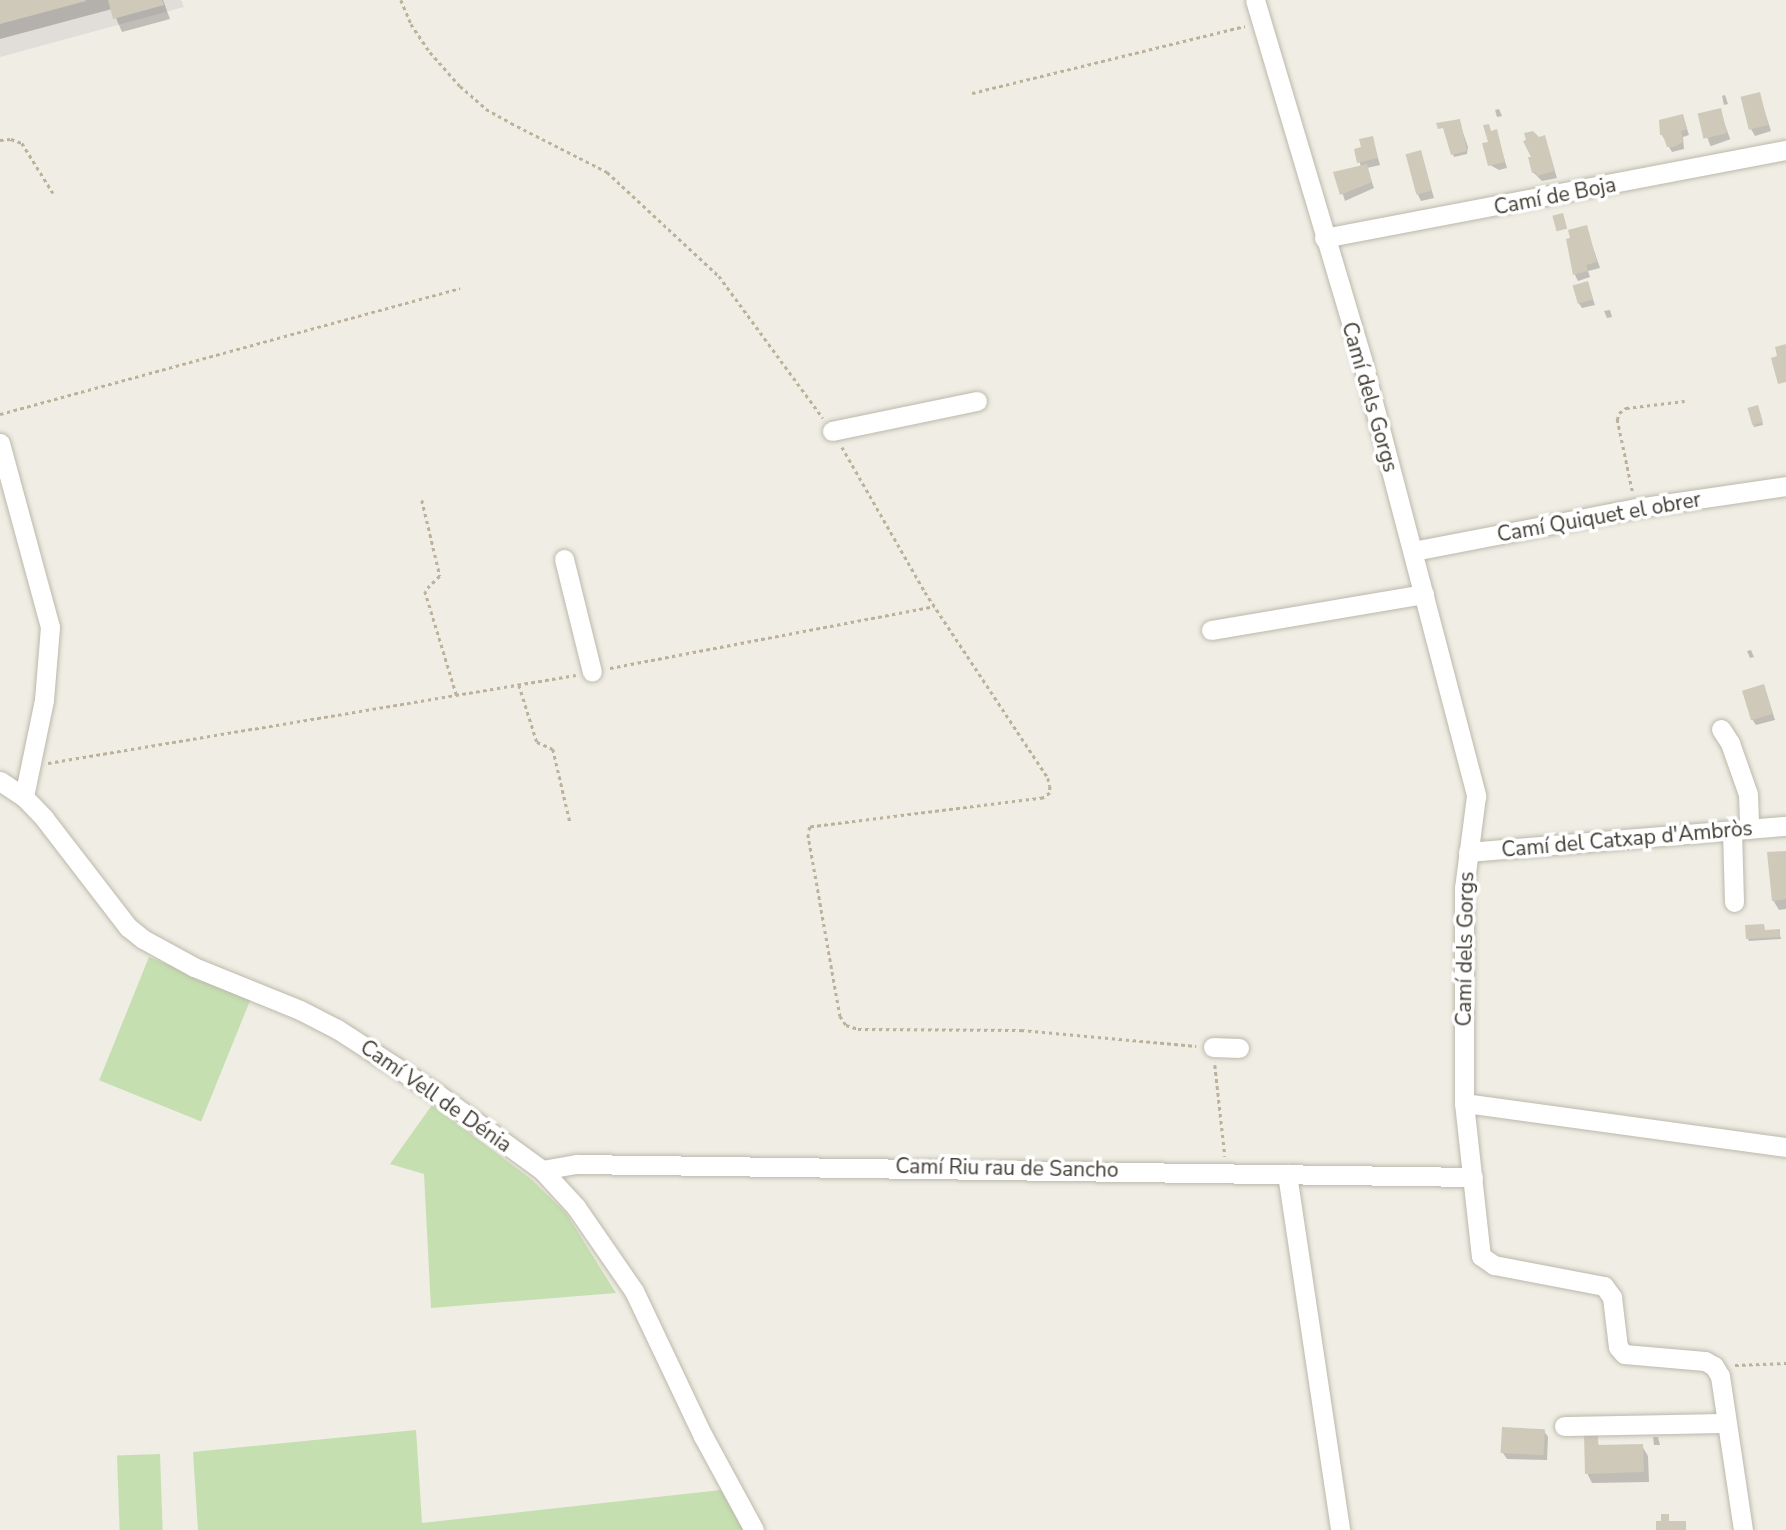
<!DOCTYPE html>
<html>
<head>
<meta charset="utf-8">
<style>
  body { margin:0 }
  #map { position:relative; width:1786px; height:1530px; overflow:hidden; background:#efede4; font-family:"Nunito Sans",sans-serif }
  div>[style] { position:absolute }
  .industrial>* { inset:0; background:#e1ded9 }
  .green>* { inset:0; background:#c5dfb0; transform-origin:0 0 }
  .shadow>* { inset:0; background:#0003; transform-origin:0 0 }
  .building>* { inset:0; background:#cfc9ba; transform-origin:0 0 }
  .path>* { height:2.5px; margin-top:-1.25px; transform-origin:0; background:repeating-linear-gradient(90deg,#bab29a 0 3.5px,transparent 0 7px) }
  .roads { filter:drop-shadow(0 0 2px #bcb8aa) drop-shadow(0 0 2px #bcb8aa) }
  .minor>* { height:19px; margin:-9.5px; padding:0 9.5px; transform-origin:9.5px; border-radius:9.5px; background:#fff }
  span { translate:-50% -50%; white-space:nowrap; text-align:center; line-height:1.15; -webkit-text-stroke:7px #fff; paint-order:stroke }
  .street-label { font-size:21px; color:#413d34 }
</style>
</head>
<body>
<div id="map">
  <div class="industrial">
    <div style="clip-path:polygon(0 0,181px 0,184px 7px,0 57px)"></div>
  </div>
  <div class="green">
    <div style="left:149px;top:957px;width:110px;height:133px;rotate:22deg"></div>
    <div style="clip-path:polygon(432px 1105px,531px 1179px,566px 1213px,616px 1293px,431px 1308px,424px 1174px,390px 1164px)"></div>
    <div style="clip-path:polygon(416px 1430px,422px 1523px,721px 1490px,743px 1530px,198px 1530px,193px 1452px)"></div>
    <div style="left:160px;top:1454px;width:76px;height:43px;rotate:88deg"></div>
  </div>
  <div class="shadow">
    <div style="clip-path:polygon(0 0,163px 0,170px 19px,122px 32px,112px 9px,0 39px)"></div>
    <div style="clip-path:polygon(1759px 94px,1771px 131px,1755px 136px,1751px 129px)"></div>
    <div style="clip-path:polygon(1725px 95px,1728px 104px,1724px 105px,1722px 96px)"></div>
    <div style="clip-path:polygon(1499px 109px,1502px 116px,1497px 117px,1495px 110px)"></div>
    <div style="left:1720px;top:111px;width:30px;height:21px;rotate:70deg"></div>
    <div style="clip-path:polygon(1683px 116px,1689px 135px,1683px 137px,1684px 149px,1672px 152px,1662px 135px)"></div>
    <div style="clip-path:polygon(1459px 121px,1468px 147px,1467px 154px,1454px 157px,1451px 147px)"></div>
    <div style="clip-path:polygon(1496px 131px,1507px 168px,1499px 170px,1490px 165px,1491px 133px)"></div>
    <div style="clip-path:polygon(1544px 137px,1557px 178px,1542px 181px,1533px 172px,1533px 158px,1539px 139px)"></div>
    <div style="clip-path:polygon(1372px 138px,1380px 165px,1367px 168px,1374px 188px,1345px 201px,1336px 173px,1361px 167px,1356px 150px,1363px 148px)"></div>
    <div style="clip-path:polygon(1420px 152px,1434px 198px,1421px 201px,1418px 195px)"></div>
    <div style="clip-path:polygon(1586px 227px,1600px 268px,1588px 271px,1590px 277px,1578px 281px,1575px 275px,1572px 239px)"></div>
    <div style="clip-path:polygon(1587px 283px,1595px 305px,1582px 308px,1578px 302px)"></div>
    <div style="clip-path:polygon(1610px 310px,1612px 317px,1607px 318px,1604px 311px)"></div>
    <div style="clip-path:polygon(1749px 410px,1759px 410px,1763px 425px,1754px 427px)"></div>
    <div style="clip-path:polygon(1751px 650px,1754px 657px,1750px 658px,1747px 651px)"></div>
    <div style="clip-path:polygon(1764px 686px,1775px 720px,1756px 725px,1752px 719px)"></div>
    <div style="clip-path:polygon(1786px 852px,1786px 909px,1779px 910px,1773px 900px)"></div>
    <div style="clip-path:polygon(1763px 925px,1765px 931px,1779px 931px,1781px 939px,1749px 941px,1748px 939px)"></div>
    <div style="clip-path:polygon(1544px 1431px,1548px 1437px,1547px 1460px,1507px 1459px,1503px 1453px)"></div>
    <div style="clip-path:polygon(1597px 1437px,1599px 1447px,1642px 1446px,1648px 1456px,1649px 1482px,1592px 1483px,1587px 1473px)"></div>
    <div style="clip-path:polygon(1653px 1437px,1658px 1437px,1660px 1445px,1654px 1445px)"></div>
  </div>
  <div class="building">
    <div style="clip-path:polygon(0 0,85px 0,86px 1px,0 24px)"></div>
    <div style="clip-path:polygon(108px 0,162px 0,164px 5px,113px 19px)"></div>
    <div style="left:1760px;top:92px;width:34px;height:20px;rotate:76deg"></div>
    <div style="left:1721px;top:108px;width:26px;height:24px;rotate:77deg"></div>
    <div style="clip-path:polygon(1683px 114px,1687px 129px,1681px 131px,1683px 142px,1674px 147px,1667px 147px,1663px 135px,1660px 135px,1659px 120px)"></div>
    <div style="clip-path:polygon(1460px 119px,1467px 151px,1451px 155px,1443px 128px,1438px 129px,1436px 123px)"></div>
    <div style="clip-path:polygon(1489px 124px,1491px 131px,1497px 129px,1505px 162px,1488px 166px,1482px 143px,1488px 142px,1483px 125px)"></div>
    <div style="clip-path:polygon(1533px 131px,1539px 137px,1545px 135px,1555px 171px,1537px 176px,1536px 172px,1532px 173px,1528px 157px,1531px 157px,1523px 141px,1526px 140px,1524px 133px)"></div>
    <div style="clip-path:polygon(1373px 136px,1378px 158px,1357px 163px,1354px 149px,1361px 147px,1359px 139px)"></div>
    <div style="left:1421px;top:150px;width:42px;height:16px;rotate:75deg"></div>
    <div style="clip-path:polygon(1367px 164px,1372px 182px,1340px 195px,1333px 172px)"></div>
    <div style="left:1563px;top:213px;width:16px;height:11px;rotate:75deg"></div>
    <div style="clip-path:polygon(1587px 225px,1597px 262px,1586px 265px,1588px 271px,1573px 275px,1566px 239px,1570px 238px,1568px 230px)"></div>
    <div style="left:1588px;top:281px;width:19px;height:16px;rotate:74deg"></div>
    <div style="clip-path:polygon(1786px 344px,1786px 382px,1778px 384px,1771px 358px,1777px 356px,1775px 347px)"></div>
    <div style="left:1758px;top:405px;width:18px;height:11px;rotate:74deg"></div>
    <div style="left:1764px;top:684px;width:31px;height:23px;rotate:73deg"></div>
    <div style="clip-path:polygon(1786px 851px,1786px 899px,1772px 901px,1767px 852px)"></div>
    <div style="clip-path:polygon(1764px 924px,1765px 930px,1780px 929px,1780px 937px,1746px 939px,1745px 925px)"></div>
    <div style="left:1502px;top:1427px;width:43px;height:26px;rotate:3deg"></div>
    <div style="clip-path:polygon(1584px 1435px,1598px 1435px,1598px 1445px,1643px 1444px,1644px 1472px,1585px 1474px)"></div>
    <div style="clip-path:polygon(1661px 1514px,1669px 1514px,1669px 1521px,1686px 1521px,1686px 1530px,1656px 1530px,1656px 1521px,1661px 1521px)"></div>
  </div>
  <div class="path">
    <div style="left:401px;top:0;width:26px;rotate:67deg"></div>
    <div style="left:411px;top:24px;width:34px;rotate:56deg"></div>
    <div style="left:430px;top:52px;width:45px;rotate:48.6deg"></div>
    <div style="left:460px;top:86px;width:35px;rotate:41deg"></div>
    <div style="left:486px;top:109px;width:29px;rotate:29deg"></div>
    <div style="left:511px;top:123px;width:108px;rotate:27deg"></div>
    <div style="left:607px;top:172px;width:153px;rotate:42.9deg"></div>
    <div style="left:719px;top:276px;width:176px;rotate:53.8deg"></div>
    <div style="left:972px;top:93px;width:281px;rotate:-13.8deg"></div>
    <div style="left:0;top:140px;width:11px;rotate:-5deg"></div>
    <div style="left:11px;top:139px;width:12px;rotate:20deg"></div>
    <div style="left:22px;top:143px;width:59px;rotate:58.2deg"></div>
    <div style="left:0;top:414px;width:477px;rotate:-15.3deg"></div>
    <div style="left:842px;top:447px;width:167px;rotate:60.2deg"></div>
    <div style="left:925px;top:592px;width:223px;rotate:56.5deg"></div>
    <div style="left:1048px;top:778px;width:8px;rotate:76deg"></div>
    <div style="left:1050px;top:786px;width:7px;rotate:90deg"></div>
    <div style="left:1050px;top:793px;width:9px;rotate:144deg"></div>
    <div style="left:1043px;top:798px;width:235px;rotate:172.9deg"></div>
    <div style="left:810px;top:827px;width:7px;rotate:106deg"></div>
    <div style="left:808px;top:834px;width:185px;rotate:80deg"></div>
    <div style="left:840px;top:1016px;width:11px;rotate:56deg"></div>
    <div style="left:846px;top:1025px;width:13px;rotate:18deg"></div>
    <div style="left:858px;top:1029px;width:163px;rotate:0.4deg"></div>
    <div style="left:1021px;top:1030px;width:176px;rotate:5.2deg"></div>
    <div style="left:1632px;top:491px;width:73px;rotate:-101.9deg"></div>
    <div style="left:1617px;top:420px;width:7px;rotate:-74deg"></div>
    <div style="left:1619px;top:413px;width:9px;rotate:-36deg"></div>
    <div style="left:1626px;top:408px;width:59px;rotate:-6.8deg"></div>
    <div style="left:422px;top:500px;width:78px;rotate:76.7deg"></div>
    <div style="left:440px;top:576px;width:21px;rotate:135deg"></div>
    <div style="left:425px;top:591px;width:110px;rotate:73.1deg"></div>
    <div style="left:610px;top:668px;width:330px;rotate:-10.8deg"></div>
    <div style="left:519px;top:685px;width:60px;rotate:72.5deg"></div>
    <div style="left:537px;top:742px;width:17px;rotate:24deg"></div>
    <div style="left:553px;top:749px;width:75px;rotate:76.9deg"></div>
    <div style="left:48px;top:763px;width:535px;rotate:-9.46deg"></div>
    <div style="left:1215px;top:1065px;width:92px;rotate:83.7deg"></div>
    <div style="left:1735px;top:1365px;width:51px;rotate:-2.2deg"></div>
  </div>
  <div class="roads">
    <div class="minor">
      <div style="left:1255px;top:0;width:376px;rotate:73.4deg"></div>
      <div style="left:1362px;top:360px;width:451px;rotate:75.3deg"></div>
      <div style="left:1476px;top:796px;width:93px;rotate:97.4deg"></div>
      <div style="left:1464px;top:888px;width:215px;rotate:90deg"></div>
      <div style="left:1464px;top:1103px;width:154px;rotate:83.7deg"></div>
      <div style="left:1481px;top:1256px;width:16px;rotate:35deg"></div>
      <div style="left:1494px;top:1265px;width:112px;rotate:10.8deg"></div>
      <div style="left:1604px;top:1286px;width:14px;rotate:54deg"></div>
      <div style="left:1612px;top:1297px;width:50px;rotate:83.2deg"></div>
      <div style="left:1618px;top:1347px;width:9px;rotate:49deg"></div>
      <div style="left:1624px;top:1354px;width:81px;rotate:4.9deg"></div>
      <div style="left:1705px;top:1361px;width:10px;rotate:29deg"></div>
      <div style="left:1714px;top:1366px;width:12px;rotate:59deg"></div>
      <div style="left:1720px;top:1376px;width:156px;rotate:81.5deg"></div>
      <div style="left:1324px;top:238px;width:470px;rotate:-10.8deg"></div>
      <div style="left:832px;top:431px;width:148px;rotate:-11.7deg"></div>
      <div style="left:0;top:443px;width:191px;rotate:74.8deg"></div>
      <div style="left:50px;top:627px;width:73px;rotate:94.7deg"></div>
      <div style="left:44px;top:700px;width:99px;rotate:101.7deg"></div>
      <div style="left:1413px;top:551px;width:227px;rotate:-10.9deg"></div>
      <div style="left:1636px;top:508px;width:152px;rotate:-8.3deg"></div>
      <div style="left:564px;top:559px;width:116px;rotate:76.1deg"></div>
      <div style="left:1211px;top:630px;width:216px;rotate:-9.6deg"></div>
      <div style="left:1721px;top:729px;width:17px;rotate:57deg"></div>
      <div style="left:1730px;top:743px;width:54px;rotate:70.6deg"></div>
      <div style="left:1748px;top:794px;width:35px;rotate:88deg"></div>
      <div style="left:0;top:781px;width:29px;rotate:34deg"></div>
      <div style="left:24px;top:797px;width:29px;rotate:46deg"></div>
      <div style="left:44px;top:818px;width:138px;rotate:52.4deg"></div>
      <div style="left:128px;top:927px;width:19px;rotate:39deg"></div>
      <div style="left:143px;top:939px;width:58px;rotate:28.8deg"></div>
      <div style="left:194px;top:967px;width:114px;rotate:22.1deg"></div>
      <div style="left:300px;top:1010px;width:42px;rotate:27.2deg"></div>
      <div style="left:337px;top:1029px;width:118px;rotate:32.9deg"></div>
      <div style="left:436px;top:1093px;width:131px;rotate:36deg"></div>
      <div style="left:542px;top:1170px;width:50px;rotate:47.4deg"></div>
      <div style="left:576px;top:1207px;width:102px;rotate:55.4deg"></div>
      <div style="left:634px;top:1291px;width:161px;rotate:64.6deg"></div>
      <div style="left:703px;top:1436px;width:107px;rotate:61.5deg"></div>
      <div style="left:1732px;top:830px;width:72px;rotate:88.4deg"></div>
      <div style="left:1468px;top:852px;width:319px;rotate:-4.7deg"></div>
      <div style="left:1213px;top:1047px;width:26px;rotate:2deg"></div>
      <div style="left:1464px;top:1103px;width:325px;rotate:7.8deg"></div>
      <div style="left:542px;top:1170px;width:36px;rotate:-10deg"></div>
      <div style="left:577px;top:1164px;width:896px;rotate:0.83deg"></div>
      <div style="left:1287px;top:1174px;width:360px;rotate:81.5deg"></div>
      <div style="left:1564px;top:1426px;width:162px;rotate:-1.1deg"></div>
    </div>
  </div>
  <div class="street-label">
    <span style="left:1555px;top:196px;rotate:-11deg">Camí de Boja</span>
    <span style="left:1370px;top:397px;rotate:74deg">Camí dels Gorgs</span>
    <span style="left:1599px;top:517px;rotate:-10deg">Camí Quiquet el obrer</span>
    <span style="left:1627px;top:839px;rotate:-5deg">Camí del Catxap d'Ambròs</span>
    <span style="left:1465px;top:949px;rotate:-89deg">Camí dels Gorgs</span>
    <span style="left:436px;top:1096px;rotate:35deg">Camí Vell de Dénia</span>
    <span style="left:1007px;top:1168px;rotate:1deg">Camí Riu rau de Sancho</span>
  </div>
</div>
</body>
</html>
